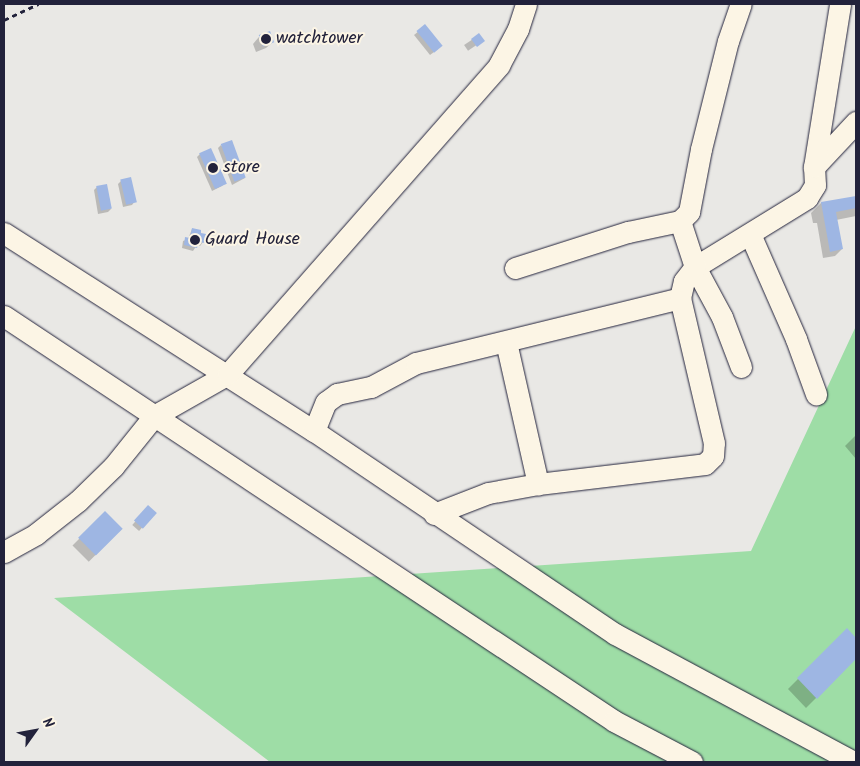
<!DOCTYPE html>
<html>
<head>
<meta charset="utf-8">
<style>
  body { margin:0 }
  #map { position:relative; width:860px; height:766px; overflow:hidden; background:#e9e8e5; font-family:Kalam,sans-serif }
  div>[style] { position:absolute }
  .green>* { inset:0; background:#9edda6 }
  .shadow>* { inset:0; background:#0003; transform-origin:0 0 }
  .building>* { inset:0; background:#9eb6e3; transform-origin:0 0 }
  .path>* { height:3px; margin-top:-1.5px; transform-origin:0; background:repeating-linear-gradient(90deg,#22223b 0 5px,transparent 0 9px) }
  .roads { filter:drop-shadow(0 0 1px #22223b) drop-shadow(0 0 1px #22223b) }
  .street>* { height:21px; margin:-10.5px; padding:0 10.5px; transform-origin:10.5px; border-radius:10.5px; background:#fcf5e5 }
  .dots>* { width:14px; height:14px; translate:-50% -50%; box-sizing:border-box; border:2px solid #fcf5e5; border-radius:50% }
  span { translate:-50% -50%; white-space:nowrap; text-align:center; line-height:1.15; -webkit-text-stroke:4px #fcf5e5; paint-order:stroke }
  .poi-label { font-size:18px; color:#22223b }
  .left { translate:0 -50%; text-align:left }
  .frame { position:absolute; inset:0; border:5px solid #22223b; pointer-events:none }
  .north { position:absolute; left:10px; top:706px; width:50px; height:50px; -webkit-text-stroke:4px #fcf5e5; paint-order:stroke; rotate:58deg; font-size:14px; font-weight:700; line-height:20px; text-align:center; color:#22223b }
  .north::after { content:''; display:block; margin:auto; width:18px; height:22px; background:#22223b; clip-path:polygon(50% 0,100% 100%,50% 72%,0 100%) }
</style>
</head>
<body>
<div id="map">
  <div class="green">
    <div style="clip-path:polygon(856px 326px,856px 762px,270px 762px,54px 598px,751px 551px)"></div>
  </div>
  <div class="shadow">
    <div style="clip-path:polygon(425px 26px,438px 49px,430px 55px,414px 35px)"></div>
    <div style="left:479px;top:35px;width:7px;height:18px;rotate:56deg"></div>
    <div style="clip-path:polygon(259px 37px,273px 42px,266px 48px,256px 52px,253px 44px)"></div>
    <div style="clip-path:polygon(221px 145px,245px 178px,232px 185px,218px 148px)"></div>
    <div style="clip-path:polygon(200px 154px,225px 183px,222px 186px,212px 191px,197px 157px)"></div>
    <div style="clip-path:polygon(121px 181px,135px 201px,132px 205px,123px 207px,118px 184px)"></div>
    <div style="clip-path:polygon(97px 187px,111px 209px,108px 212px,98px 214px,94px 190px)"></div>
    <div style="clip-path:polygon(856px 197px,856px 216px,836px 220px,842px 249px,835px 256px,823px 258px,817px 223px,813px 223px,811px 213px,821px 203px)"></div>
    <div style="clip-path:polygon(192px 229px,203px 242px,200px 246px,197px 245px,193px 251px,182px 248px,183px 241px,188px 239px)"></div>
    <div style="clip-path:polygon(856px 435px,856px 459px,845px 446px)"></div>
    <div style="left:148px;top:507px;width:9px;height:24px;rotate:41deg"></div>
    <div style="left:105px;top:513px;width:23px;height:46px;rotate:45deg"></div>
    <div style="clip-path:polygon(847px 630px,856px 639px,856px 658px,806px 708px,788px 689px)"></div>
  </div>
  <div class="building">
    <div style="left:425px;top:24px;width:28px;height:11px;rotate:51deg"></div>
    <div style="left:270px;top:31px;width:12px;height:12px;rotate:70deg"></div>
    <div style="left:479px;top:33px;width:10px;height:10px;rotate:53deg"></div>
    <div style="left:232px;top:140px;width:40px;height:12px;rotate:70deg"></div>
    <div style="left:211px;top:148px;width:39px;height:13px;rotate:66deg"></div>
    <div style="left:131px;top:177px;width:26px;height:11px;rotate:77deg"></div>
    <div style="left:107px;top:184px;width:25px;height:11px;rotate:79deg"></div>
    <div style="clip-path:polygon(856px 196px,856px 208px,836px 212px,843px 249px,830px 252px,821px 202px)"></div>
    <div style="clip-path:polygon(192px 228px,201px 230px,201px 233px,206px 234px,205px 243px,199px 242px,197px 248px,184px 245px,185px 237px,190px 238px)"></div>
    <div style="left:148px;top:505px;width:12px;height:21px;rotate:42deg"></div>
    <div style="left:105px;top:511px;width:25px;height:38px;rotate:45deg"></div>
    <div style="clip-path:polygon(847px 628px,856px 638px,856px 659px,817px 699px,797px 678px)"></div>
  </div>
  <div class="path">
    <div style="left:4px;top:20px;width:38px;rotate:-25deg"></div>
  </div>
  <div class="roads">
    <div class="street">
      <div style="left:814px;top:167px;width:62px;rotate:-47deg"></div>
      <div style="left:4px;top:233px;width:368px;rotate:32.6deg"></div>
      <div style="left:314px;top:431px;width:363px;rotate:34deg"></div>
      <div style="left:615px;top:634px;width:271px;rotate:28.2deg"></div>
      <div style="left:750px;top:234px;width:115px;rotate:66.3deg"></div>
      <div style="left:796px;top:339px;width:59px;rotate:70deg"></div>
      <div style="left:515px;top:268px;width:119px;rotate:-17.7deg"></div>
      <div style="left:628px;top:232px;width:53px;rotate:-11.9deg"></div>
      <div style="left:4px;top:316px;width:732px;rotate:33.58deg"></div>
      <div style="left:614px;top:721px;width:88px;rotate:27.7deg"></div>
      <div style="left:506px;top:342px;width:146px;rotate:77.3deg"></div>
      <div style="left:741px;top:367px;width:53px;rotate:-110.8deg"></div>
      <div style="left:722px;top:317px;width:57px;rotate:-118.4deg"></div>
      <div style="left:695px;top:267px;width:132px;rotate:-31.6deg"></div>
      <div style="left:807px;top:198px;width:15px;rotate:-58deg"></div>
      <div style="left:815px;top:185px;width:18px;rotate:-93deg"></div>
      <div style="left:814px;top:167px;width:165px;rotate:-80.9deg"></div>
      <div style="left:314px;top:431px;width:31px;rotate:-68deg"></div>
      <div style="left:326px;top:402px;width:14px;rotate:-36deg"></div>
      <div style="left:337px;top:394px;width:35px;rotate:-12deg"></div>
      <div style="left:371px;top:387px;width:51px;rotate:-28.1deg"></div>
      <div style="left:416px;top:363px;width:272px;rotate:-13.8deg"></div>
      <div style="left:434px;top:514px;width:58px;rotate:-21.3deg"></div>
      <div style="left:488px;top:493px;width:51px;rotate:-10.2deg"></div>
      <div style="left:538px;top:484px;width:168px;rotate:-6.8deg"></div>
      <div style="left:705px;top:464px;width:11px;rotate:-45deg"></div>
      <div style="left:713px;top:456px;width:13px;rotate:-86deg"></div>
      <div style="left:714px;top:443px;width:149px;rotate:-103.2deg"></div>
      <div style="left:680px;top:298px;width:17px;rotate:-77deg"></div>
      <div style="left:684px;top:281px;width:18px;rotate:-52deg"></div>
      <div style="left:695px;top:267px;width:48px;rotate:-108.1deg"></div>
      <div style="left:680px;top:221px;width:13px;rotate:-45deg"></div>
      <div style="left:689px;top:212px;width:64px;rotate:-79.2deg"></div>
      <div style="left:701px;top:149px;width:111px;rotate:-76deg"></div>
      <div style="left:728px;top:41px;width:39px;rotate:-71deg"></div>
      <div style="left:4px;top:552px;width:37px;rotate:-29deg"></div>
      <div style="left:36px;top:534px;width:53px;rotate:-38.2deg"></div>
      <div style="left:78px;top:501px;width:49px;rotate:-44.2deg"></div>
      <div style="left:113px;top:467px;width:65px;rotate:-51.2deg"></div>
      <div style="left:154px;top:416px;width:85px;rotate:-29.6deg"></div>
      <div style="left:228px;top:374px;width:411px;rotate:-48.7deg"></div>
      <div style="left:499px;top:65px;width:41px;rotate:-62.2deg"></div>
      <div style="left:518px;top:29px;width:26px;rotate:-72deg"></div>
    </div>
  </div>
  <div class="dots">
    <div style="left:266px;top:39px;background:#22223b"></div>
    <div style="left:213px;top:168px;background:#22223b"></div>
    <div style="left:195px;top:240px;background:#22223b"></div>
  </div>
  <div class="poi-label">
    <span class="left" style="left:276px;top:39px">watchtower</span>
    <span class="left" style="left:223px;top:168px">store</span>
    <span class="left" style="left:205px;top:240px">Guard House</span>
  </div>
  <div class="frame"></div>
  <div class="north">N</div>
</div>
</body>
</html>
